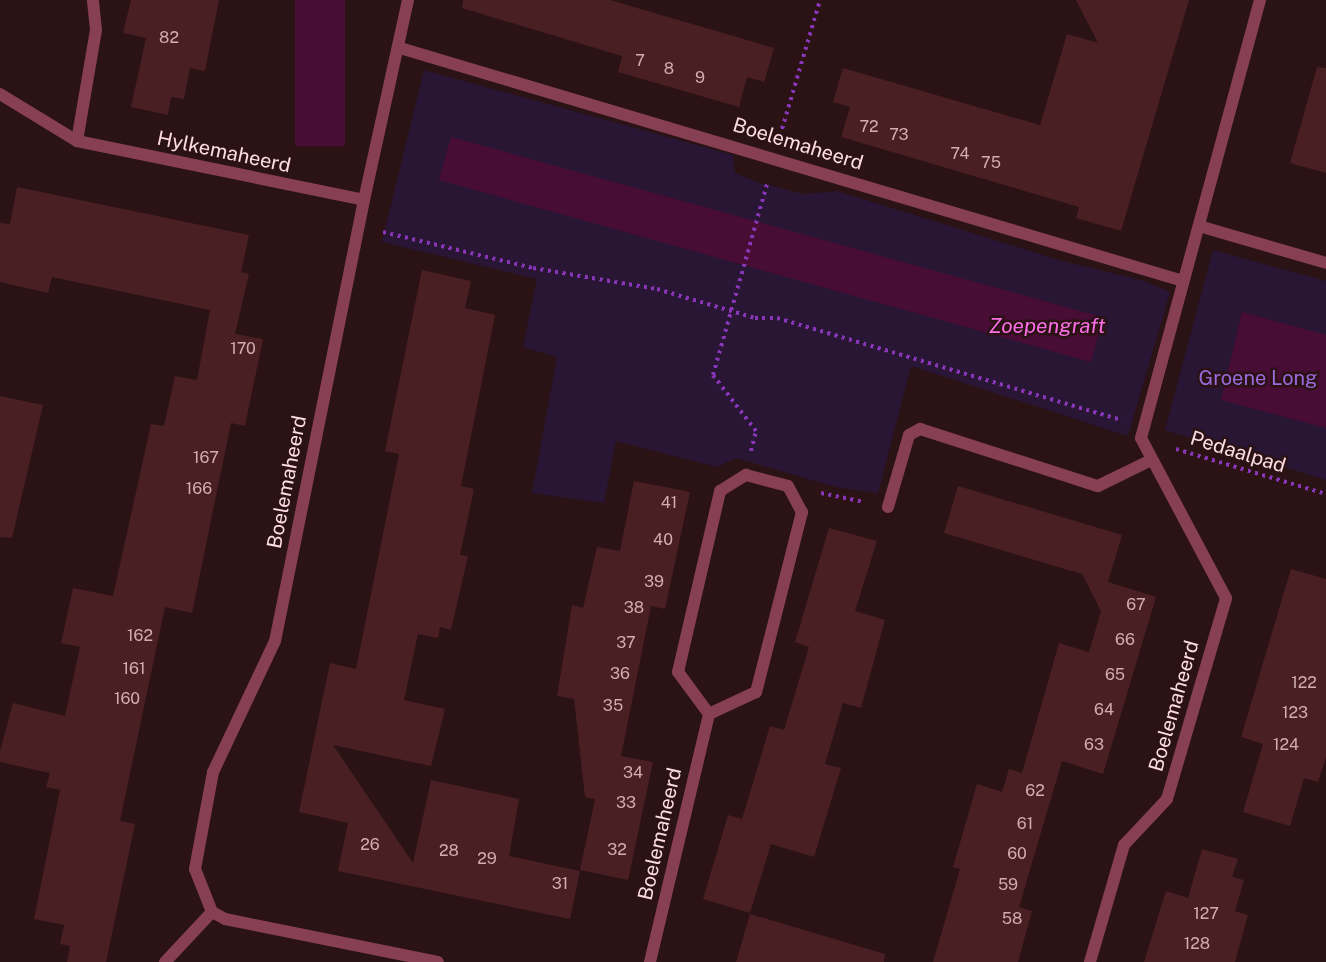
<!DOCTYPE html>
<html>
<head>
<meta charset="utf-8">
<style>
  body { margin:0 }
  #map { position:relative; width:1326px; height:962px; overflow:hidden; background:#2a1215; font-family:"Public Sans",sans-serif }
  div>[style] { position:absolute }
  .green>* { inset:0; background:#291534 }
  .water>* { inset:0; background:#480d35; transform-origin:0 0 }
  .building>* { inset:0; background:#4a1f23 }
  .path>* { height:4px; margin-top:-2px; transform-origin:0; background:repeating-linear-gradient(90deg,#8835b8 0 3px,transparent 0 7.5px) }
  .street>* { height:12px; margin:-6px; padding:0 6px; transform-origin:6px; border-radius:6px; background:#873f53 }
  span { translate:-50% -50%; white-space:nowrap; text-align:center; line-height:1.15; -webkit-text-stroke:5px #2a1215; paint-order:stroke }
  .number-label { font-size:16px; color:#d1adb3 }
  .number-label span { -webkit-text-stroke-width:0 }
  .street-label { font-size:20px; color:#fedce3 }
  .park-label { font-size:20px; color:#9c69dd }
  .water-label { font-size:21px; color:#fa6ee4; font-style:italic }
</style>
</head>
<body>
<div id="map">
  <div class="green">
    <div style="clip-path:polygon(424px 70px,733px 155px,735px 173px,760px 183px,803px 194px,837px 191px,1062px 261px,1141px 280px,1170px 292px,1128px 436px,911px 366px,878px 493px,836px 487px,736px 458px,717px 467px,616px 441px,604px 503px,532px 493px,557px 357px,523px 347px,537px 279px,382px 242px)"></div>
    <div style="clip-path:polygon(1213px 250px,1326px 281px,1326px 480px,1165px 430px)"></div>
  </div>
  <div class="water">
    <div style="left:295px;top:0;width:50px;height:146px"></div>
    <div style="clip-path:polygon(451px 137px,1098px 316px,1100px 328px,1091px 362px,439px 180px)"></div>
    <div style="clip-path:polygon(1242px 312px,1326px 335px,1326px 428px,1221px 400px)"></div>
  </div>
  <div class="building">
    <div style="clip-path:polygon(131px 0,219px 0,205px 71px,190px 68px,184px 99px,171px 97px,168px 115px,131px 107px,146px 38px,123px 33px)"></div>
    <div style="clip-path:polygon(463px 0,610px 0,774px 48px,764px 82px,747px 77px,739px 107px,618px 72px,622px 56px,462px 8px)"></div>
    <div style="clip-path:polygon(1076px 0,1189px 0,1121px 231px,1076px 218px,1079px 207px,841px 137px,850px 107px,833px 102px,843px 68px,1040px 125px,1067px 34px,1098px 43px)"></div>
    <div style="clip-path:polygon(1317px 67px,1326px 68px,1326px 173px,1290px 163px)"></div>
    <div style="clip-path:polygon(17px 187px,249px 235px,241px 272px,249px 274px,235px 334px,263px 339px,245px 426px,231px 423px,192px 613px,165px 607px,120px 821px,135px 824px,106px 962px,67px 962px,70px 946px,60px 944px,64px 925px,34px 919px,60px 790px,46px 787px,50px 773px,0 762px,0 751px,13px 703px,65px 716px,80px 647px,61px 643px,73px 588px,113px 596px,151px 424px,164px 426px,175px 376px,197px 380px,210px 310px,52px 277px,48px 293px,0 282px,0 223px,10px 224px)"></div>
    <div style="clip-path:polygon(422px 270px,471px 281px,465px 308px,495px 315px,461px 486px,474px 489px,460px 555px,468px 556px,451px 630px,440px 627px,438px 638px,418px 634px,404px 700px,445px 709px,431px 766px,333px 745px,413px 863px,431px 780px,519px 799px,509px 856px,580px 871px,570px 919px,338px 871px,348px 823px,299px 812px,330px 663px,356px 669px,399px 454px,385px 451px)"></div>
    <div style="clip-path:polygon(0 396px,43px 405px,12px 538px,0 537px)"></div>
    <div style="clip-path:polygon(634px 481px,690px 492px,665px 609px,651px 606px,621px 756px,653px 762px,628px 880px,580px 870px,595px 799px,585px 797px,574px 699px,557px 696px,572px 605px,583px 608px,597px 547px,620px 551px)"></div>
    <div style="clip-path:polygon(958px 486px,1122px 535px,1108px 582px,1156px 597px,1103px 774px,1062px 761px,1019px 907px,1032px 911px,1018px 962px,933px 962px,960px 869px,953px 867px,977px 784px,1002px 792px,1009px 769px,1022px 773px,1059px 643px,1089px 652px,1101px 611px,1082px 574px,944px 533px)"></div>
    <div style="clip-path:polygon(829px 528px,877px 541px,855px 611px,885px 620px,861px 708px,843px 703px,825px 764px,841px 768px,814px 857px,771px 844px,750px 913px,703px 899px,728px 815px,742px 819px,770px 726px,784px 730px,809px 647px,795px 642px)"></div>
    <div style="clip-path:polygon(1291px 569px,1326px 579px,1326px 757px,1318px 782px,1304px 778px,1290px 826px,1243px 812px,1263px 744px,1241px 737px)"></div>
    <div style="clip-path:polygon(1202px 849px,1238px 859px,1232px 877px,1244px 880px,1235px 911px,1248px 915px,1235px 962px,1144px 962px,1166px 891px,1188px 898px)"></div>
    <div style="clip-path:polygon(750px 914px,885px 954px,884px 962px,736px 962px)"></div>
  </div>
  <div class="path">
    <div style="left:780px;top:136px;width:142px;rotate:-73.6deg"></div>
    <div style="left:383px;top:232px;width:154px;rotate:13.5deg"></div>
    <div style="left:533px;top:268px;width:126px;rotate:9.6deg"></div>
    <div style="left:657px;top:289px;width:102px;rotate:16.5deg"></div>
    <div style="left:755px;top:318px;width:22px"></div>
    <div style="left:777px;top:318px;width:360px;rotate:16.5deg"></div>
    <div style="left:1176px;top:449px;width:157px;rotate:16.7deg"></div>
    <div style="left:751px;top:451px;width:21px;rotate:-76deg"></div>
    <div style="left:756px;top:431px;width:71px;rotate:-127.5deg"></div>
    <div style="left:713px;top:375px;width:198px;rotate:-74.2deg"></div>
    <div style="left:821px;top:493px;width:44px;rotate:11.8deg"></div>
  </div>
  <div class="street">
    <div style="left:408px;top:0;width:205px;rotate:102.4deg"></div>
    <div style="left:364px;top:200px;width:450px;rotate:101.4deg"></div>
    <div style="left:275px;top:641px;width:145px;rotate:115.3deg"></div>
    <div style="left:213px;top:772px;width:99px;rotate:100.5deg"></div>
    <div style="left:195px;top:869px;width:46px;rotate:68.4deg"></div>
    <div style="left:212px;top:912px;width:15px;rotate:28deg"></div>
    <div style="left:225px;top:919px;width:217px;rotate:11.4deg"></div>
    <div style="left:400px;top:48px;width:817px;rotate:16.57deg"></div>
    <div style="left:0;top:94px;width:90px;rotate:31.4deg"></div>
    <div style="left:77px;top:141px;width:293px;rotate:11.6deg"></div>
    <div style="left:77px;top:141px;width:113px;rotate:-80.3deg"></div>
    <div style="left:96px;top:30px;width:30px;rotate:-96deg"></div>
    <div style="left:1199px;top:226px;width:132px;rotate:16.2deg"></div>
    <div style="left:888px;top:507px;width:75px;rotate:-73.7deg"></div>
    <div style="left:909px;top:435px;width:13px;rotate:-29deg"></div>
    <div style="left:920px;top:429px;width:187px;rotate:17.8deg"></div>
    <div style="left:1098px;top:486px;width:59px;rotate:-26.1deg"></div>
    <div style="left:165px;top:962px;width:69px;rotate:-46.8deg"></div>
    <div style="left:650px;top:962px;width:255px;rotate:-76.6deg"></div>
    <div style="left:709px;top:714px;width:52px;rotate:-126.4deg"></div>
    <div style="left:678px;top:672px;width:186px;rotate:-76.9deg"></div>
    <div style="left:720px;top:491px;width:31px;rotate:-32deg"></div>
    <div style="left:746px;top:475px;width:43px;rotate:14.7deg"></div>
    <div style="left:788px;top:486px;width:30px;rotate:62deg"></div>
    <div style="left:802px;top:512px;width:186px;rotate:104.3deg"></div>
    <div style="left:756px;top:692px;width:52px;rotate:154.9deg"></div>
    <div style="left:1090px;top:962px;width:122px;rotate:-73.8deg"></div>
    <div style="left:1124px;top:845px;width:63px;rotate:-46.9deg"></div>
    <div style="left:1167px;top:799px;width:209px;rotate:-73.6deg"></div>
    <div style="left:1226px;top:598px;width:181px;rotate:-118deg"></div>
    <div style="left:1141px;top:438px;width:454px;rotate:-74.8deg"></div>
  </div>
  <div class="number-label">
    <span style="left:169px;top:38px">82</span>
    <span style="left:640px;top:61px">7</span>
    <span style="left:669px;top:69px">8</span>
    <span style="left:700px;top:78px">9</span>
    <span style="left:869px;top:127px">72</span>
    <span style="left:899px;top:135px">73</span>
    <span style="left:960px;top:154px">74</span>
    <span style="left:991px;top:163px">75</span>
    <span style="left:243px;top:349px">170</span>
    <span style="left:206px;top:458px">167</span>
    <span style="left:199px;top:489px">166</span>
    <span style="left:669px;top:503px">41</span>
    <span style="left:663px;top:540px">40</span>
    <span style="left:654px;top:582px">39</span>
    <span style="left:1136px;top:605px">67</span>
    <span style="left:634px;top:608px">38</span>
    <span style="left:140px;top:636px">162</span>
    <span style="left:1125px;top:640px">66</span>
    <span style="left:626px;top:643px">37</span>
    <span style="left:134px;top:669px">161</span>
    <span style="left:620px;top:674px">36</span>
    <span style="left:1115px;top:675px">65</span>
    <span style="left:1304px;top:683px">122</span>
    <span style="left:127px;top:699px">160</span>
    <span style="left:613px;top:706px">35</span>
    <span style="left:1104px;top:710px">64</span>
    <span style="left:1295px;top:713px">123</span>
    <span style="left:1094px;top:745px">63</span>
    <span style="left:1286px;top:745px">124</span>
    <span style="left:633px;top:773px">34</span>
    <span style="left:1035px;top:791px">62</span>
    <span style="left:626px;top:803px">33</span>
    <span style="left:1025px;top:824px">61</span>
    <span style="left:370px;top:845px">26</span>
    <span style="left:617px;top:850px">32</span>
    <span style="left:449px;top:851px">28</span>
    <span style="left:1017px;top:854px">60</span>
    <span style="left:487px;top:859px">29</span>
    <span style="left:560px;top:884px">31</span>
    <span style="left:1008px;top:885px">59</span>
    <span style="left:1206px;top:914px">127</span>
    <span style="left:1012px;top:919px">58</span>
    <span style="left:1197px;top:944px">128</span>
  </div>
  <div class="street-label">
    <span style="left:798px;top:144px;rotate:17deg">Boelemaheerd</span>
    <span style="left:224px;top:152px;rotate:12deg">Hylkemaheerd</span>
    <span style="left:1238px;top:452px;rotate:17deg">Pedaalpad</span>
    <span style="left:287px;top:482px;rotate:-79deg">Boelemaheerd</span>
    <span style="left:1174px;top:706px;rotate:-74deg">Boelemaheerd</span>
    <span style="left:660px;top:834px;rotate:-77deg">Boelemaheerd</span>
  </div>
  <div class="park-label">
    <span style="left:1258px;top:378px">Groene Long</span>
  </div>
  <div class="water-label">
    <span style="left:1047px;top:326px">Zoepengraft</span>
  </div>
</div>
</body>
</html>
